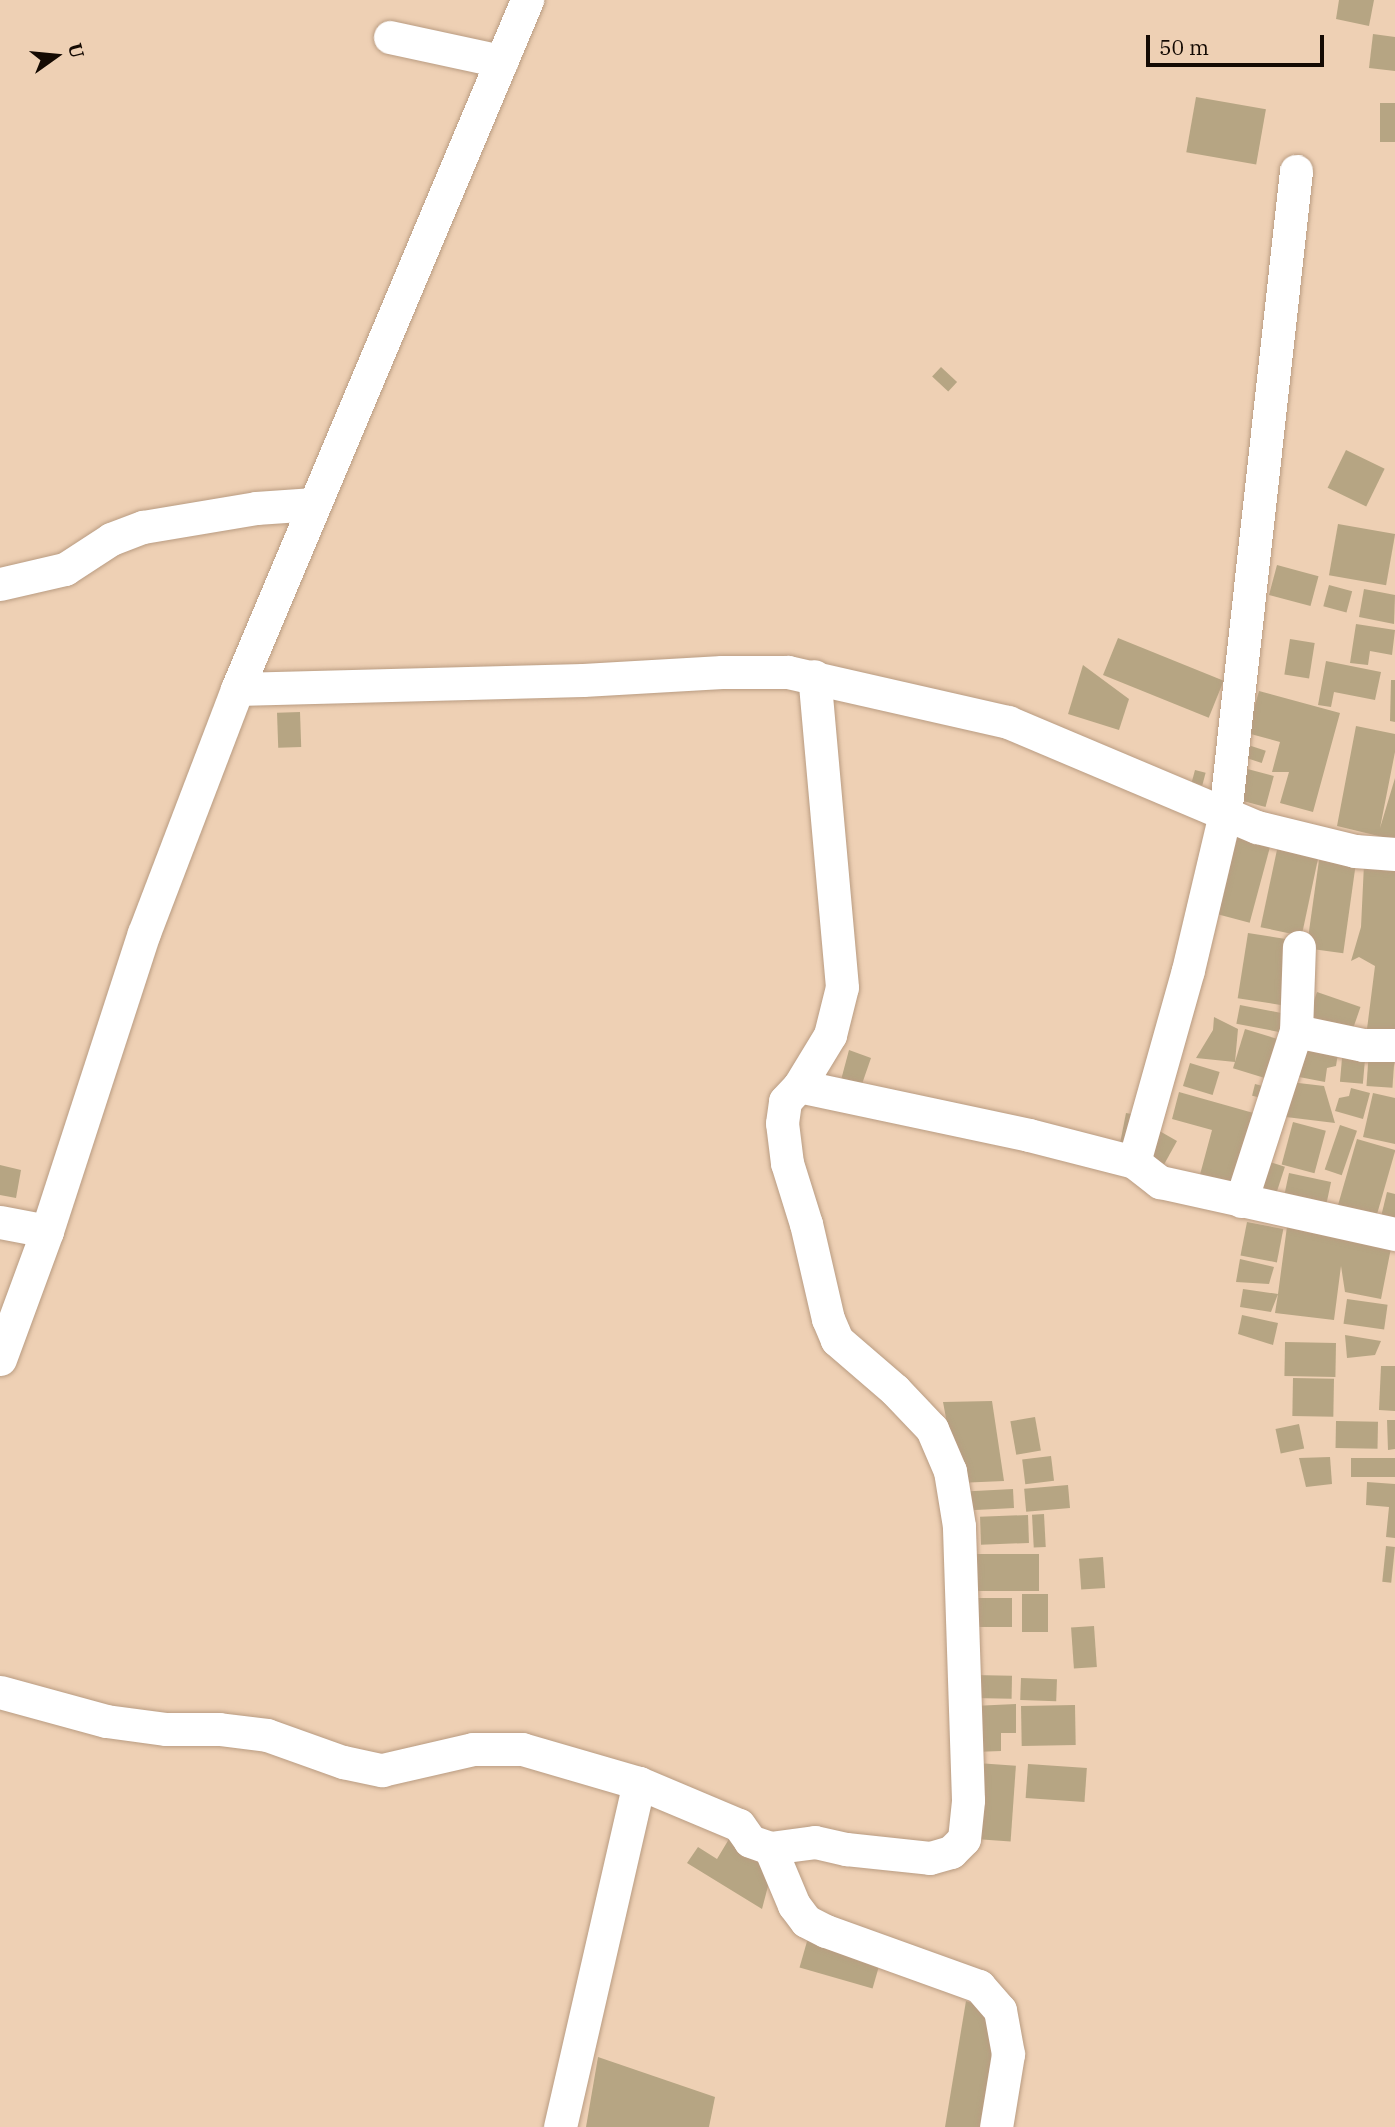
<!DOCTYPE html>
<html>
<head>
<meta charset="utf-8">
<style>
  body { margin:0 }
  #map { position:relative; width:1395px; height:2127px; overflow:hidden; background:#eed0b4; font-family:"IBM Plex Serif",serif }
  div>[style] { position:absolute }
  .building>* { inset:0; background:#b6a583; transform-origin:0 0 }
  .roads { filter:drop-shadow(0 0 2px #b99c82) drop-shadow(0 0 2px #b99c82) }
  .minor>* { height:33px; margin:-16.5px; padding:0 16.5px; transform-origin:16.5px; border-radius:16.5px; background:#fff }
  span { translate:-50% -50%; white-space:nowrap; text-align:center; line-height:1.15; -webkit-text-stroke:6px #eed0b4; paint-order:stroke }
  .north { position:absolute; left:21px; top:21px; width:70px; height:70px; -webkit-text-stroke:5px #eed0b4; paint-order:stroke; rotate:75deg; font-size:19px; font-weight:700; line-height:28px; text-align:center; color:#140a03 }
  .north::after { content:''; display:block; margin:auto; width:24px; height:32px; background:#140a03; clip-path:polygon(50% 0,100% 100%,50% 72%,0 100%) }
  .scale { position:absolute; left:1146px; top:35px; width:178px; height:32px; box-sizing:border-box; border:4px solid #140a03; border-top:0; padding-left:9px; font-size:21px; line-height:24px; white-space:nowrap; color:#140a03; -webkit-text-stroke:5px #eed0b4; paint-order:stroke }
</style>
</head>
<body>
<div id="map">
  <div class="building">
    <div style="clip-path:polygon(1339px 0,1374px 0,1369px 26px,1336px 19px)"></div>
    <div style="clip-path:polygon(1373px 34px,1395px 37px,1395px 71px,1369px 68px)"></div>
    <div style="left:1196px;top:97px;width:71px;height:56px;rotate:10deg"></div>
    <div style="left:1380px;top:103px;width:15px;height:39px"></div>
    <div style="left:941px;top:367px;width:22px;height:13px;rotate:43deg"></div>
    <div style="left:1346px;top:450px;width:43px;height:42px;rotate:26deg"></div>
    <div style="left:1338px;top:524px;width:58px;height:52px;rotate:10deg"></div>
    <div style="left:1277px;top:565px;width:43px;height:31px;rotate:15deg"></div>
    <div style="left:1329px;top:585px;width:24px;height:22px;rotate:15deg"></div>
    <div style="clip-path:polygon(1364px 589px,1395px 595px,1394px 624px,1359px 617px)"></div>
    <div style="clip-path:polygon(1356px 624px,1395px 630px,1392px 655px,1370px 651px,1368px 665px,1350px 663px)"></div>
    <div style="left:1118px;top:638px;width:114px;height:40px;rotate:22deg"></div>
    <div style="left:1290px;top:639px;width:25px;height:36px;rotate:9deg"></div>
    <div style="clip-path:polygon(1326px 661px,1381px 672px,1375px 700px,1334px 692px,1331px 707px,1318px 705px)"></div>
    <div style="clip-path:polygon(1083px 665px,1129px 699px,1119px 730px,1068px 714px)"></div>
    <div style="clip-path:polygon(1391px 680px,1395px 680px,1395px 722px,1390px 721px)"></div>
    <div style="clip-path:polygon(1259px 691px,1340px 713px,1313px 812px,1280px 803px,1289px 772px,1272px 772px,1280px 742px,1247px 733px)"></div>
    <div style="left:300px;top:712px;width:35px;height:23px;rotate:88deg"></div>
    <div style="clip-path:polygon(1356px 726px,1395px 734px,1395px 752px,1380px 828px,1395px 778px,1395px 840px,1337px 826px)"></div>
    <div style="left:1242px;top:743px;width:25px;height:13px;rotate:18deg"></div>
    <div style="left:1240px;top:767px;width:35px;height:32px;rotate:15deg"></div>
    <div style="left:1195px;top:770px;width:11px;height:13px;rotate:15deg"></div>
    <div style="left:1236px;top:827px;width:38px;height:89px;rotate:15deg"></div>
    <div style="left:1278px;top:845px;width:42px;height:84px;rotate:12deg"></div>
    <div style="left:1319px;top:860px;width:37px;height:89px;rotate:8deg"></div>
    <div style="clip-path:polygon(1364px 864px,1395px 866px,1395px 1032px,1367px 1029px,1375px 966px,1359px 957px,1351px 961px,1361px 927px)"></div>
    <div style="left:1248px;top:933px;width:51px;height:66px;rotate:9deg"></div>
    <div style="left:1317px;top:992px;width:46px;height:26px;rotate:19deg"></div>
    <div style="left:1240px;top:1005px;width:46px;height:19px;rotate:11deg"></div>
    <div style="clip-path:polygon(1214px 1017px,1238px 1029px,1235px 1062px,1196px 1058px,1213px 1030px)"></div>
    <div style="left:1245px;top:1029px;width:41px;height:41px;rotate:17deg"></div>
    <div style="clip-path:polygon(1299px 1041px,1339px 1047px,1336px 1066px,1327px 1068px,1325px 1082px,1294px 1076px)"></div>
    <div style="left:1343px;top:1047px;width:23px;height:35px;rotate:5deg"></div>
    <div style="clip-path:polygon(849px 1050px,871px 1058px,862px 1084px,841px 1080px)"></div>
    <div style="left:1369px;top:1050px;width:26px;height:36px;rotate:4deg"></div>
    <div style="left:1190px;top:1063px;width:31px;height:24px;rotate:17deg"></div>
    <div style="clip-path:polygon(1290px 1082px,1324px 1086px,1335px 1123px,1286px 1117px)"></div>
    <div style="left:1255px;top:1084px;width:12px;height:12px;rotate:14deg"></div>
    <div style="clip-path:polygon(1351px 1088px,1370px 1093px,1363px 1119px,1335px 1111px,1339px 1098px,1349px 1096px)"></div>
    <div style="clip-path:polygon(1179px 1092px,1257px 1114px,1236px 1193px,1198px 1182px,1212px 1130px,1172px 1119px)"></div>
    <div style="clip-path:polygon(1373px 1093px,1395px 1098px,1395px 1144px,1363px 1137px)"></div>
    <div style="left:1126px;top:1113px;width:15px;height:30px;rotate:11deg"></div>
    <div style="left:1293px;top:1122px;width:34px;height:44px;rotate:15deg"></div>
    <div style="clip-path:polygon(1149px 1125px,1177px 1141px,1161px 1170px,1143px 1159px)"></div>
    <div style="left:1340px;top:1125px;width:18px;height:47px;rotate:19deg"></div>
    <div style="left:1357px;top:1139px;width:40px;height:75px;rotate:16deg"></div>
    <div style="left:1264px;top:1160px;width:22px;height:36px;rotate:18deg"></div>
    <div style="clip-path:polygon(0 1165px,21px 1170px,16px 1198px,0 1195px)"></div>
    <div style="left:1289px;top:1173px;width:43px;height:29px;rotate:12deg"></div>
    <div style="clip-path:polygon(1387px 1192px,1395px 1194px,1395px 1229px,1379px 1225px)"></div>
    <div style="clip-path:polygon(1288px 1219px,1393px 1238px,1381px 1299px,1345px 1292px,1341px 1266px,1334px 1320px,1275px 1313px,1278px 1294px,1271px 1312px,1240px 1307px,1243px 1289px,1278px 1294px)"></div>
    <div style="left:1247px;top:1222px;width:37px;height:34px;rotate:11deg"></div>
    <div style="clip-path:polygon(1240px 1259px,1274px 1267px,1269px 1284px,1236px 1282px)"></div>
    <div style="left:1347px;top:1299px;width:41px;height:25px;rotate:8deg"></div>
    <div style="clip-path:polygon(1242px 1315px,1278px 1323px,1273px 1345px,1238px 1334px)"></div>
    <div style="clip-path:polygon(1345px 1335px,1381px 1341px,1375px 1355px,1347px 1358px)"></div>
    <div style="left:1285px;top:1342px;width:51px;height:34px;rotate:1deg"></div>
    <div style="clip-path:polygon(1381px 1366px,1395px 1366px,1395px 1411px,1379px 1410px)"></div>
    <div style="left:1293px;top:1378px;width:41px;height:38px;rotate:1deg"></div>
    <div style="clip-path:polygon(992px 1401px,1004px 1481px,958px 1483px,943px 1402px)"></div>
    <div style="left:1035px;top:1417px;width:34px;height:25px;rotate:80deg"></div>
    <div style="clip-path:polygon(1387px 1420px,1395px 1420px,1395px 1449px,1388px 1450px)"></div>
    <div style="left:1336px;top:1421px;width:42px;height:27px;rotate:1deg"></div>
    <div style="left:1299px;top:1424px;width:25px;height:24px;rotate:78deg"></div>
    <div style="left:1051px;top:1456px;width:25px;height:29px;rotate:83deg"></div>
    <div style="clip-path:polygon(1330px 1457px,1332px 1484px,1306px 1487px,1299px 1458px)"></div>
    <div style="left:1395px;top:1458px;width:19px;height:44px;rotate:90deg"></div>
    <div style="clip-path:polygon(1367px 1482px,1395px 1484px,1395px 1538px,1386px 1537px,1389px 1507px,1366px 1505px)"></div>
    <div style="left:1068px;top:1485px;width:23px;height:44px;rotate:85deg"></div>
    <div style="left:1013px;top:1489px;width:19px;height:48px;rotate:87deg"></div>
    <div style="left:1044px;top:1514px;width:33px;height:12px;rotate:87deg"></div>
    <div style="left:1028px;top:1515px;width:28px;height:48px;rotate:88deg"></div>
    <div style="left:1386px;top:1546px;width:9px;height:36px;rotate:6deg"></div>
    <div style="left:1039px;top:1554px;width:37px;height:63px;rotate:90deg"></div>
    <div style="left:1103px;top:1557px;width:31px;height:24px;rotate:86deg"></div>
    <div style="left:1022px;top:1594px;width:26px;height:38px"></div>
    <div style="left:969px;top:1598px;width:43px;height:29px"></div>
    <div style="left:1094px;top:1626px;width:41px;height:23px;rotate:86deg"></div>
    <div style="left:973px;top:1675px;width:39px;height:23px;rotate:1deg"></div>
    <div style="left:1021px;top:1678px;width:36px;height:22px;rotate:2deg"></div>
    <div style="clip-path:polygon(1016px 1704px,1016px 1733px,1001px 1733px,1001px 1751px,974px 1752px,973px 1706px)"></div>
    <div style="left:1075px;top:1705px;width:40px;height:54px;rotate:89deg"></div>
    <div style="left:977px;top:1763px;width:39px;height:76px;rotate:4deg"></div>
    <div style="left:1028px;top:1764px;width:59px;height:34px;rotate:4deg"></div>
    <div style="clip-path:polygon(732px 1834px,772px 1871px,762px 1909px,687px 1863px,698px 1847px,717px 1859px)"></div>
    <div style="left:810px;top:1931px;width:76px;height:38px;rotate:16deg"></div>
    <div style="clip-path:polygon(966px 2001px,988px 2008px,1001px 2055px,991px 2127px,945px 2127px)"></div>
    <div style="clip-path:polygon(598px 2057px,715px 2097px,709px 2127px,586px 2127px)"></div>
  </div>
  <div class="roads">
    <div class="minor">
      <div style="left:390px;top:37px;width:114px;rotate:12.2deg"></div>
      <div style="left:0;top:584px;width:67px;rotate:-13deg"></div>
      <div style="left:65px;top:569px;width:55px;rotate:-33.1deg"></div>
      <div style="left:111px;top:539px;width:34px;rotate:-21deg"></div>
      <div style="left:143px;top:527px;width:115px;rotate:-9.5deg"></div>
      <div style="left:256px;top:508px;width:58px;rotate:-3.9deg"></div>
      <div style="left:237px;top:689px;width:346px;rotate:-1.5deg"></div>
      <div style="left:583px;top:680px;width:139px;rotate:-3.3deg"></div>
      <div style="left:722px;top:672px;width:66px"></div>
      <div style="left:788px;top:672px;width:226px;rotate:12.8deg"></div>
      <div style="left:1008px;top:722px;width:270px;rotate:22.9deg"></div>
      <div style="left:1257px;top:827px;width:101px;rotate:13.8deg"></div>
      <div style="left:1355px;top:851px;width:40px;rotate:4.3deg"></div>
      <div style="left:1296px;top:1031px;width:68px;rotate:11.8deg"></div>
      <div style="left:1363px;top:1045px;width:32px"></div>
      <div style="left:799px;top:1086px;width:235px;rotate:12deg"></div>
      <div style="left:1029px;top:1135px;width:108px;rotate:14.4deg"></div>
      <div style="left:1134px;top:1162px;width:199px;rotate:-74.3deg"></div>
      <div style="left:1188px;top:970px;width:160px;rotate:-76.7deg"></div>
      <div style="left:1225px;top:814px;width:647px;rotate:-83.7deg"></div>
      <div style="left:1134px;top:1162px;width:33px;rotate:38deg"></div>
      <div style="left:1160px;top:1182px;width:241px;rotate:12.5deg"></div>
      <div style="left:1241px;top:1201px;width:179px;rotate:-72.1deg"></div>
      <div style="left:1296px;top:1031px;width:84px;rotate:-88deg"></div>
      <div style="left:0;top:1222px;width:48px;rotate:10.8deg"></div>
      <div style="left:0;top:1359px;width:136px;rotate:-69.8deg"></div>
      <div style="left:47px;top:1231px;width:313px;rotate:-72deg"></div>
      <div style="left:144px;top:933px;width:261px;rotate:-69.1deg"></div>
      <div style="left:237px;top:689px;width:748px;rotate:-67.17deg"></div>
      <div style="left:0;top:1692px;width:110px;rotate:15.3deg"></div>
      <div style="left:106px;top:1721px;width:61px;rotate:7.6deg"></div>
      <div style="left:166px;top:1729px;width:53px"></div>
      <div style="left:219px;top:1729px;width:48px;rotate:7.1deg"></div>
      <div style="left:267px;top:1735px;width:81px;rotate:19.6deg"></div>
      <div style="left:343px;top:1762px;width:40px;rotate:12deg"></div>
      <div style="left:382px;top:1770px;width:93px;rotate:-13deg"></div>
      <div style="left:473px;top:1749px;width:49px"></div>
      <div style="left:522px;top:1749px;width:122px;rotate:16.2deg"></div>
      <div style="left:639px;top:1783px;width:108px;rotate:22.8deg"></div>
      <div style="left:739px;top:1825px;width:19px;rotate:55deg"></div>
      <div style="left:750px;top:1841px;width:21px;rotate:19deg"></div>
      <div style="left:770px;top:1848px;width:62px;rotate:67.2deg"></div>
      <div style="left:794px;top:1905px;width:20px;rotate:53deg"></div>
      <div style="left:806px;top:1921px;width:22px;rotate:27deg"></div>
      <div style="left:826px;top:1931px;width:163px;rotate:19.8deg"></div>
      <div style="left:979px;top:1986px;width:32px;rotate:49deg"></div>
      <div style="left:1000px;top:2010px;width:45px;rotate:79.7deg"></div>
      <div style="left:1008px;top:2054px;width:74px;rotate:99.3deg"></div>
      <div style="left:770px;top:1848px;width:45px;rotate:-7.6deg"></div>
      <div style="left:815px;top:1842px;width:32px;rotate:13deg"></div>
      <div style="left:846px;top:1849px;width:84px;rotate:6.1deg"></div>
      <div style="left:930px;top:1858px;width:22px;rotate:-16deg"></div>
      <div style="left:951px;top:1852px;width:18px;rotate:-45deg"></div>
      <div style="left:964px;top:1839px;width:39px;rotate:-84deg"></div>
      <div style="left:968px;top:1800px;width:274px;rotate:-91.9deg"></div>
      <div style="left:959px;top:1526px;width:56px;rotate:-99.3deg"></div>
      <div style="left:950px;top:1471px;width:46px;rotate:-113.2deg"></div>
      <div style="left:932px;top:1429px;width:54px;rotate:-133.5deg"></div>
      <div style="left:895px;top:1390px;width:77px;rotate:-139.2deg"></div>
      <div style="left:837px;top:1340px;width:23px;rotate:-113deg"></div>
      <div style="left:828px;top:1319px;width:98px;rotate:-103deg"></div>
      <div style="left:806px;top:1224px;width:64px;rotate:-107.3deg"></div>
      <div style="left:787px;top:1163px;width:40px;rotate:-97.1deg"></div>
      <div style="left:782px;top:1123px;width:22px;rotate:-82deg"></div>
      <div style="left:785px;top:1101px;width:21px;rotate:-47deg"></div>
      <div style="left:799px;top:1086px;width:60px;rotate:-58.7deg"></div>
      <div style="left:830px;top:1035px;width:49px;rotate:-76deg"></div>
      <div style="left:842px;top:987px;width:312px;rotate:-95.1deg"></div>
      <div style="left:560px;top:2127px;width:353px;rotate:-77.1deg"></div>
    </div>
  </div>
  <div class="north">U</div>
  <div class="scale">50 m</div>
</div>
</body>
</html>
